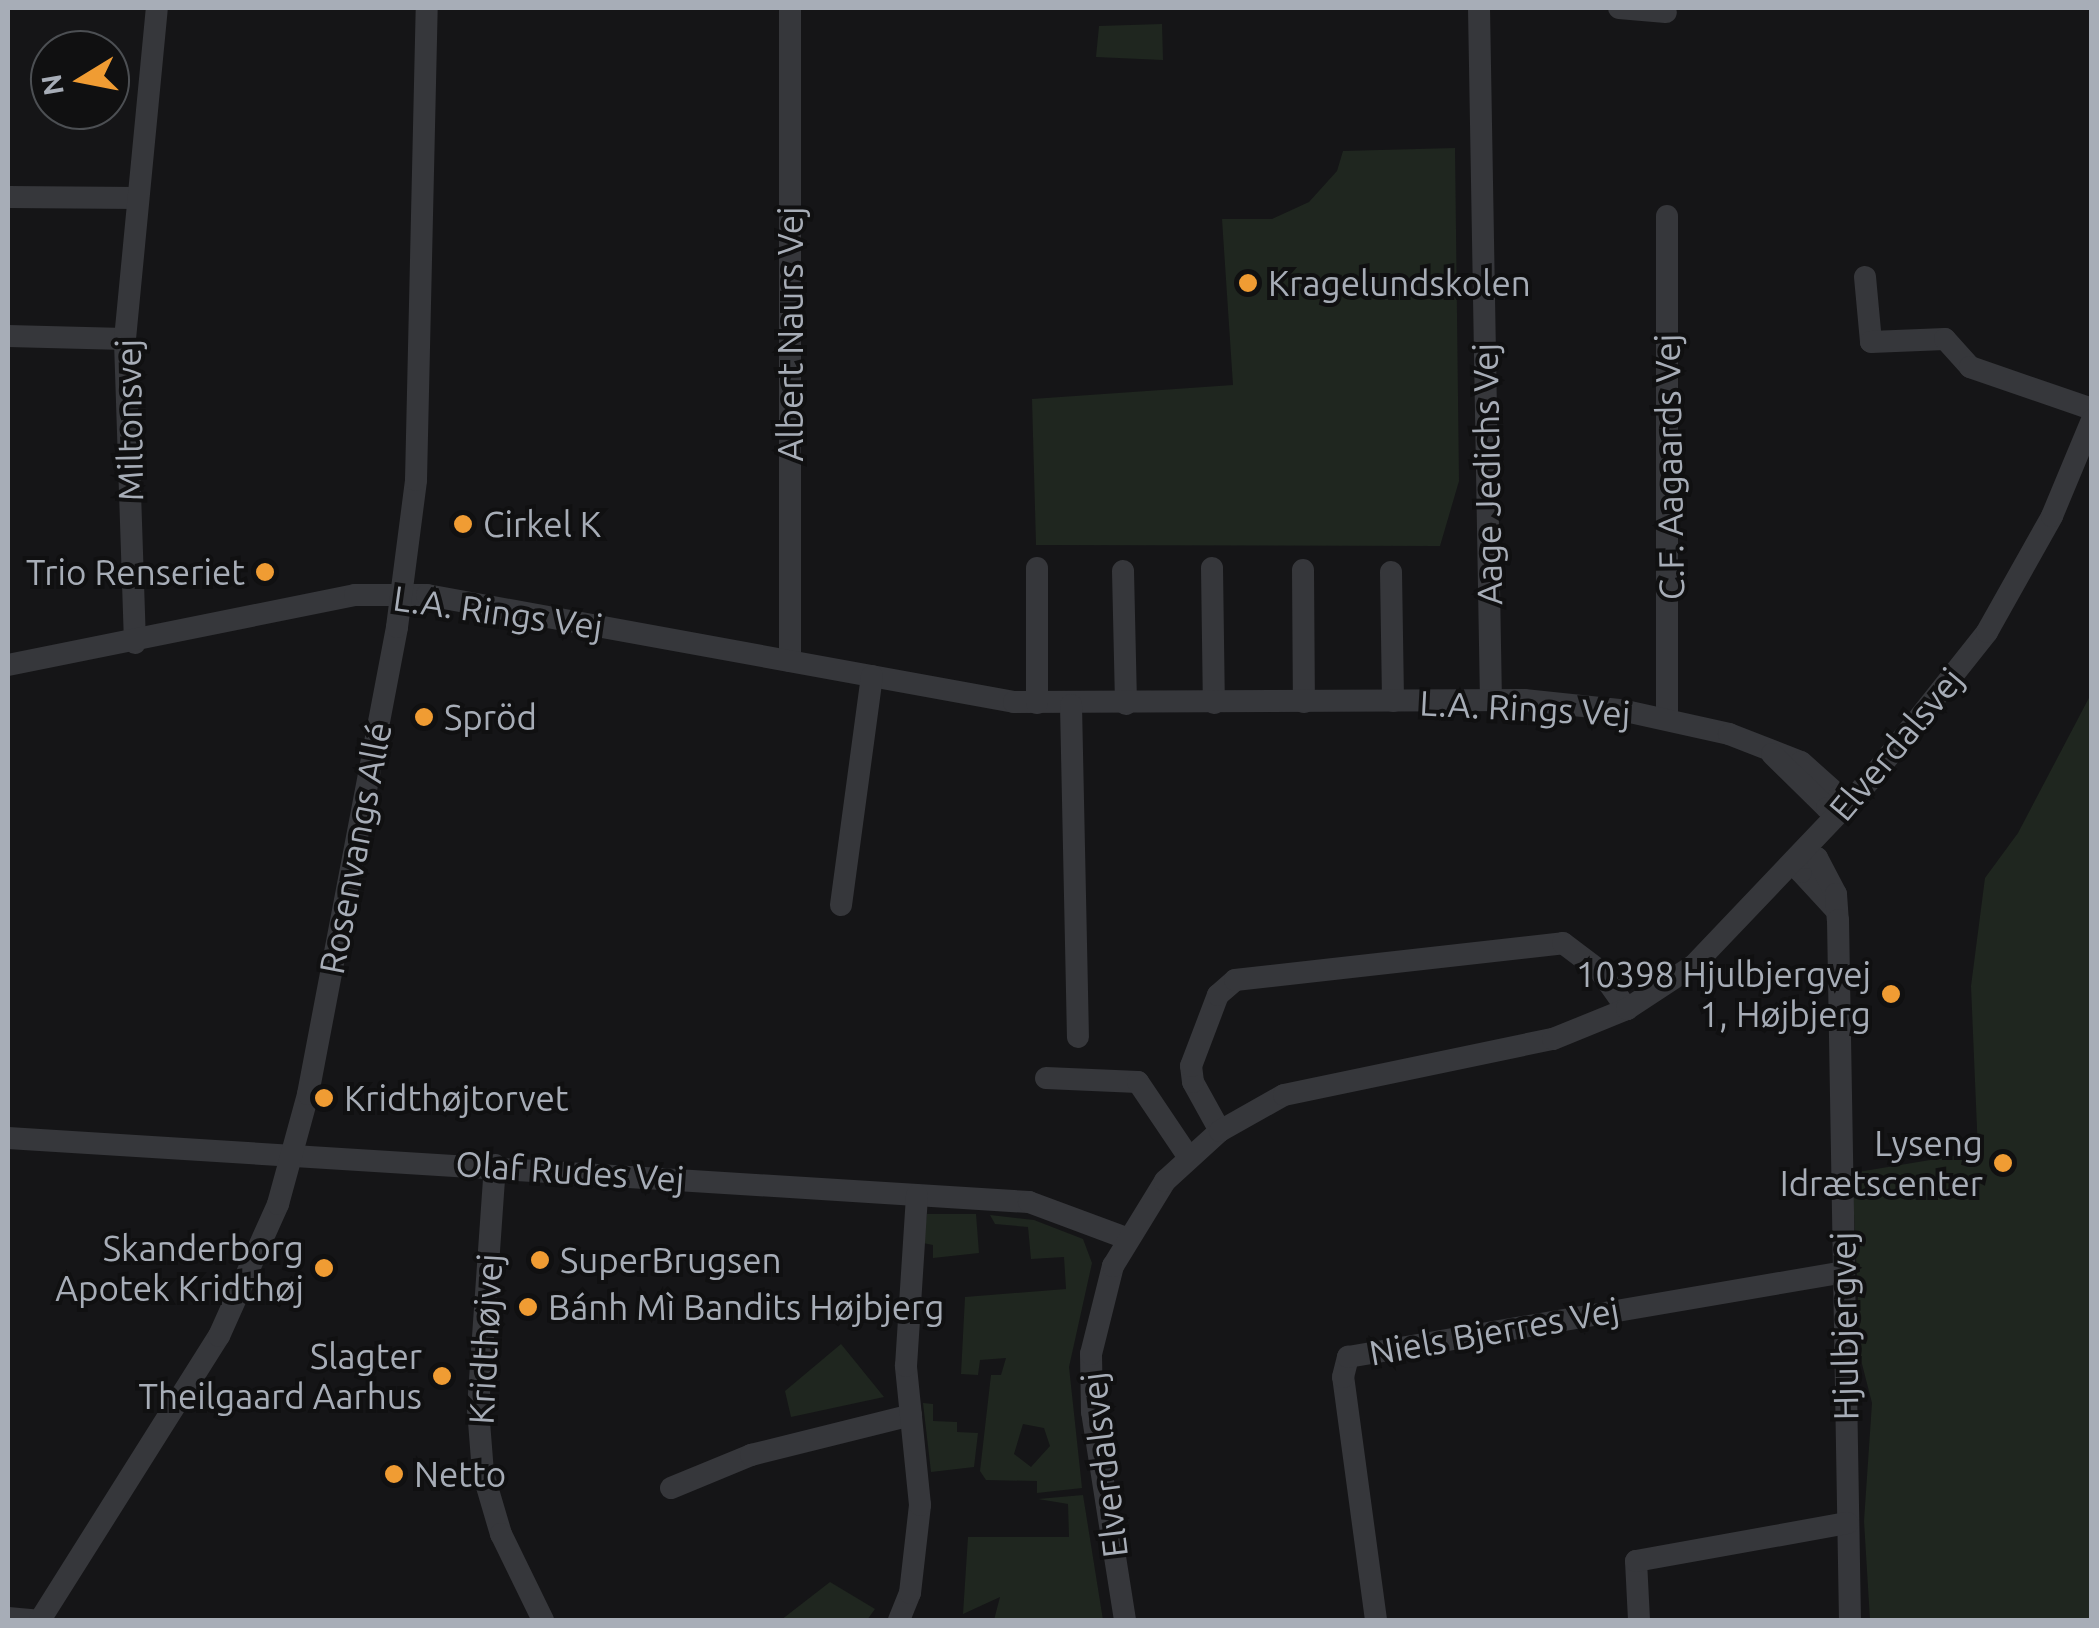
<!DOCTYPE html>
<html>
<head>
<meta charset="utf-8">
<style>
  body { margin:0 }
  #map { position:relative; width:2099px; height:1628px; overflow:hidden; background:#151517; font-family:Ubuntu,sans-serif }
  div>[style] { position:absolute }
  .green>* { inset:0; background:#1f261f }
  .minor>* { height:22px; margin:-11px; padding:0 11px; transform-origin:11px; border-radius:11px; background:#36373b }
  .dots>* { width:28px; height:28px; translate:-50% -50%; box-sizing:border-box; border:5px solid #101011; border-radius:50% }
  span { translate:-50% -50%; white-space:nowrap; text-align:center; line-height:1.15; -webkit-text-stroke:8px #101011; paint-order:stroke }
  .poi-label { font-size:35px; color:#a7adb7 }
  .left { translate:0 -50%; text-align:left }
  .right { translate:-100% -50%; text-align:right }
  .street-label { font-size:35px; color:#a7adb7 }
  .frame { position:absolute; inset:0; border:10px solid #a7adb7; pointer-events:none }
  .north { position:absolute; left:30px; top:30px; width:100px; height:100px; box-sizing:border-box; background:#101011; border:2px solid #4c4f53; border-radius:50%; rotate:260deg; font-size:28px; font-weight:700; line-height:40px; text-align:center; color:#a7adb7 }
  .north::after { content:''; display:block; margin:auto; width:35px; height:45px; background:#f09c33; clip-path:polygon(50% 0,100% 100%,50% 72%,0 100%) }
</style>
</head>
<body>
<div id="map">
  <div class="green">
    <div style="clip-path:polygon(1162px 24px,1163px 60px,1096px 57px,1099px 26px)"></div>
    <div style="clip-path:polygon(1455px 148px,1459px 481px,1440px 546px,1036px 545px,1032px 399px,1233px 385px,1222px 219px,1272px 219px,1309px 202px,1337px 171px,1343px 151px)"></div>
    <div style="clip-path:polygon(2091px 694px,2091px 1620px,1870px 1620px,1864px 1521px,1872px 1403px,1861px 1360px,1852px 1173px,1978px 1152px,1971px 986px,1985px 878px,2018px 833px)"></div>
    <div style="clip-path:polygon(927px 1214px,976px 1214px,979px 1253px,933px 1258px,933px 1245px,923px 1243px)"></div>
    <div style="clip-path:polygon(evenodd,990px 1215px,1034px 1220px,1083px 1239px,1092px 1263px,1069px 1367px,1082px 1488px,1037px 1493px,1037px 1481px,986px 1480px,980px 1471px,991px 1375px,1001px 1375px,1006px 1358px,980px 1360px,978px 1375px,961px 1374px,965px 1297px,1066px 1289px,1064px 1257px,1031px 1259px,1028px 1227px,995px 1224px,990px 1215px,1023px 1424px,1044px 1428px,1050px 1446px,1031px 1467px,1014px 1454px,1023px 1424px)"></div>
    <div style="clip-path:polygon(841px 1344px,884px 1397px,791px 1417px,785px 1391px)"></div>
    <div style="clip-path:polygon(923px 1403px,933px 1404px,933px 1421px,957px 1422px,957px 1432px,978px 1433px,974px 1467px,931px 1472px)"></div>
    <div style="clip-path:polygon(1083px 1495px,1103px 1620px,994px 1620px,1000px 1597px,963px 1614px,968px 1537px,1069px 1537px,1068px 1504px,1038px 1499px)"></div>
    <div style="clip-path:polygon(830px 1582px,875px 1609px,867px 1620px,781px 1620px)"></div>
  </div>
  <div class="minor">
    <div style="left:790px;top:8px;width:653px;rotate:90deg"></div>
    <div style="left:1479px;top:8px;width:693px;rotate:89.01deg"></div>
    <div style="left:1619px;top:8px;width:47px;rotate:4.9deg"></div>
    <div style="left:8px;top:197px;width:130px;rotate:0.4deg"></div>
    <div style="left:1667px;top:216px;width:502px;rotate:90deg"></div>
    <div style="left:1865px;top:277px;width:65px;rotate:84.7deg"></div>
    <div style="left:1871px;top:342px;width:74px;rotate:-2.3deg"></div>
    <div style="left:1945px;top:339px;width:38px;rotate:48deg"></div>
    <div style="left:1970px;top:367px;width:129px;rotate:19deg"></div>
    <div style="left:8px;top:336px;width:117px;rotate:1.5deg"></div>
    <div style="left:1212px;top:568px;width:135px;rotate:89.2deg"></div>
    <div style="left:1303px;top:570px;width:132px;rotate:89.6deg"></div>
    <div style="left:1123px;top:571px;width:133px;rotate:88.7deg"></div>
    <div style="left:1391px;top:572px;width:129px;rotate:89.1deg"></div>
    <div style="left:135px;top:643px;width:304px;rotate:-91.9deg"></div>
    <div style="left:125px;top:339px;width:333px;rotate:-84.5deg"></div>
    <div style="left:8px;top:665px;width:354px;rotate:-11.4deg"></div>
    <div style="left:355px;top:595px;width:72px"></div>
    <div style="left:427px;top:595px;width:597px;rotate:10.33deg"></div>
    <div style="left:1014px;top:702px;width:510px;rotate:-0.22deg"></div>
    <div style="left:1524px;top:700px;width:98px;rotate:5.9deg"></div>
    <div style="left:1621px;top:710px;width:111px;rotate:12.5deg"></div>
    <div style="left:1729px;top:734px;width:77px;rotate:21.3deg"></div>
    <div style="left:1801px;top:762px;width:51px;rotate:41.8deg"></div>
    <div style="left:1839px;top:796px;width:14px;rotate:73deg"></div>
    <div style="left:1037px;top:703px;width:135px;rotate:-90deg"></div>
    <div style="left:1071px;top:705px;width:332px;rotate:88.8deg"></div>
    <div style="left:1772px;top:754px;width:77px;rotate:44.5deg"></div>
    <div style="left:1827px;top:808px;width:16px;rotate:4deg"></div>
    <div style="left:841px;top:905px;width:231px;rotate:-82.3deg"></div>
    <div style="left:1837px;top:911px;width:53px;rotate:-132.7deg"></div>
    <div style="left:1801px;top:872px;width:15px;rotate:-94deg"></div>
    <div style="left:1800px;top:857px;width:17px;rotate:3deg"></div>
    <div style="left:1817px;top:858px;width:41px;rotate:62.2deg"></div>
    <div style="left:1836px;top:894px;width:26px;rotate:86deg"></div>
    <div style="left:1838px;top:920px;width:700px;rotate:89.02deg"></div>
    <div style="left:1046px;top:1078px;width:92px;rotate:2.5deg"></div>
    <div style="left:1138px;top:1082px;width:89px;rotate:56deg"></div>
    <div style="left:1220px;top:1131px;width:56px;rotate:-118.9deg"></div>
    <div style="left:1193px;top:1082px;width:16px;rotate:-97deg"></div>
    <div style="left:1191px;top:1066px;width:76px;rotate:-69.2deg"></div>
    <div style="left:1218px;top:995px;width:23px;rotate:-41deg"></div>
    <div style="left:1235px;top:980px;width:330px;rotate:-6.4deg"></div>
    <div style="left:1563px;top:943px;width:46px;rotate:37.1deg"></div>
    <div style="left:1600px;top:971px;width:47px;rotate:54.6deg"></div>
    <div style="left:8px;top:1138px;width:1023px;rotate:3.59deg"></div>
    <div style="left:1029px;top:1202px;width:103px;rotate:20.4deg"></div>
    <div style="left:495px;top:1165px;width:245px;rotate:94deg"></div>
    <div style="left:478px;top:1409px;width:64px;rotate:85.5deg"></div>
    <div style="left:483px;top:1473px;width:64px;rotate:73.6deg"></div>
    <div style="left:501px;top:1534px;width:96px;rotate:64deg"></div>
    <div style="left:671px;top:1488px;width:87px;rotate:-22.4deg"></div>
    <div style="left:751px;top:1455px;width:165px;rotate:-14deg"></div>
    <div style="left:8px;top:1618px;width:25px;rotate:5deg"></div>
    <div style="left:40px;top:1620px;width:336px;rotate:-57.8deg"></div>
    <div style="left:219px;top:1336px;width:145px;rotate:-65.9deg"></div>
    <div style="left:278px;top:1204px;width:114px;rotate:-74.7deg"></div>
    <div style="left:308px;top:1094px;width:475px;rotate:-79.2deg"></div>
    <div style="left:397px;top:627px;width:148px;rotate:-82.6deg"></div>
    <div style="left:416px;top:480px;width:472px;rotate:-88.7deg"></div>
    <div style="left:899px;top:1620px;width:29px;rotate:-68deg"></div>
    <div style="left:910px;top:1593px;width:89px;rotate:-83.5deg"></div>
    <div style="left:920px;top:1505px;width:140px;rotate:-95.8deg"></div>
    <div style="left:906px;top:1366px;width:171px;rotate:-86.3deg"></div>
    <div style="left:1125px;top:1620px;width:211px;rotate:-99deg"></div>
    <div style="left:1092px;top:1412px;width:58px;rotate:-91deg"></div>
    <div style="left:1091px;top:1354px;width:91px;rotate:-76deg"></div>
    <div style="left:1113px;top:1266px;width:100px;rotate:-58.5deg"></div>
    <div style="left:1165px;top:1181px;width:74px;rotate:-42.3deg"></div>
    <div style="left:1220px;top:1131px;width:73px;rotate:-29.4deg"></div>
    <div style="left:1284px;top:1095px;width:275px;rotate:-11.8deg"></div>
    <div style="left:1553px;top:1039px;width:80px;rotate:-22.1deg"></div>
    <div style="left:1627px;top:1009px;width:80px;rotate:-33.3deg"></div>
    <div style="left:1694px;top:965px;width:254px;rotate:-46.4deg"></div>
    <div style="left:1869px;top:781px;width:190px;rotate:-51.6deg"></div>
    <div style="left:1987px;top:632px;width:133px;rotate:-60.7deg"></div>
    <div style="left:2052px;top:516px;width:104px;rotate:-67.4deg"></div>
    <div style="left:1376px;top:1620px;width:245px;rotate:-97.7deg"></div>
    <div style="left:1343px;top:1377px;width:21px;rotate:-76deg"></div>
    <div style="left:1348px;top:1357px;width:503px;rotate:-9.72deg"></div>
    <div style="left:1639px;top:1620px;width:59px;rotate:-92.9deg"></div>
    <div style="left:1636px;top:1561px;width:215px;rotate:-10.2deg"></div>
  </div>
  <div class="dots">
    <div style="left:1248px;top:283px;background:#f09c33"></div>
    <div style="left:463px;top:524px;background:#f09c33"></div>
    <div style="left:265px;top:572px;background:#f09c33"></div>
    <div style="left:424px;top:717px;background:#f09c33"></div>
    <div style="left:1891px;top:994px;background:#f09c33"></div>
    <div style="left:324px;top:1098px;background:#f09c33"></div>
    <div style="left:2003px;top:1163px;background:#f09c33"></div>
    <div style="left:540px;top:1260px;background:#f09c33"></div>
    <div style="left:324px;top:1268px;background:#f09c33"></div>
    <div style="left:528px;top:1307px;background:#f09c33"></div>
    <div style="left:442px;top:1376px;background:#f09c33"></div>
    <div style="left:394px;top:1474px;background:#f09c33"></div>
  </div>
  <div class="poi-label">
    <span class="left" style="left:1268px;top:283px">Kragelundskolen</span>
    <span class="left" style="left:483px;top:524px">Cirkel K</span>
    <span class="right" style="left:245px;top:572px">Trio Renseriet</span>
    <span class="left" style="left:444px;top:717px">Spröd</span>
    <span class="right" style="left:1871px;top:994px">10398 Hjulbjergvej<br>1, Højbjerg</span>
    <span class="left" style="left:344px;top:1098px">Kridthøjtorvet</span>
    <span class="right" style="left:1983px;top:1163px">Lyseng<br>Idrætscenter</span>
    <span class="right" style="left:304px;top:1268px">Skanderborg<br>Apotek Kridthøj</span>
    <span class="left" style="left:560px;top:1260px">SuperBrugsen</span>
    <span class="left" style="left:548px;top:1307px">Bánh Mì Bandits Højbjerg</span>
    <span class="right" style="left:422px;top:1376px">Slagter<br>Theilgaard Aarhus</span>
    <span class="left" style="left:414px;top:1474px">Netto</span>
  </div>
  <div class="street-label">
    <span style="left:790px;top:334px;rotate:-90deg">Albert Naurs Vej</span>
    <span style="left:129px;top:420px;rotate:-91deg">Miltonsvej</span>
    <span style="left:1669px;top:467px;rotate:-91deg">C.F. Aagaards Vej</span>
    <span style="left:1487px;top:474px;rotate:-91deg">Aage Jedichs Vej</span>
    <span style="left:498px;top:612px;rotate:8deg">L.A. Rings Vej</span>
    <span style="left:1525px;top:708px;rotate:3deg">L.A. Rings Vej</span>
    <span style="left:1896px;top:744px;rotate:-50deg">Elverdalsvej</span>
    <span style="left:355px;top:848px;rotate:-79deg">Rosenvangs Allé</span>
    <span style="left:570px;top:1171px;rotate:4deg">Olaf Rudes Vej</span>
    <span style="left:1844px;top:1326px;rotate:-91deg">Hjulbjergvej</span>
    <span style="left:1494px;top:1331px;rotate:-10deg">Niels Bjerres Vej</span>
    <span style="left:485px;top:1339px;rotate:-87deg">Kridthøjvej</span>
    <span style="left:1104px;top:1465px;rotate:-97deg">Elverdalsvej</span>
  </div>
  <div class="frame"></div>
  <div class="north">N</div>
</div>
</body>
</html>
